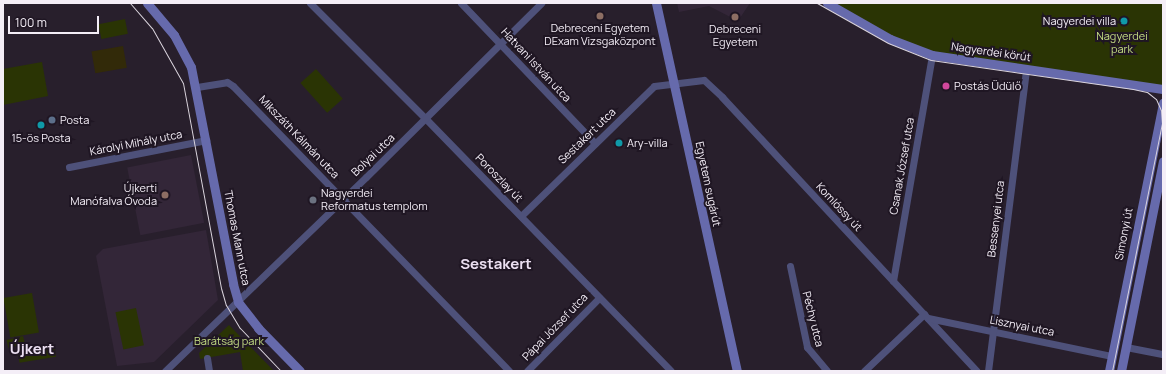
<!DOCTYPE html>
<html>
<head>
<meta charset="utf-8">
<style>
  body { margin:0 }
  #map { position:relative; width:1166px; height:374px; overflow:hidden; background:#281f2c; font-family:Manrope,sans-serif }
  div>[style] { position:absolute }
  .built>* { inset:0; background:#332638; transform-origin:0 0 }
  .green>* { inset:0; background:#2a3404; transform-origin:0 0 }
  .sand>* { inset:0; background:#322a09; transform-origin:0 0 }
  .street>* { height:7px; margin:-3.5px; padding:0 3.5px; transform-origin:3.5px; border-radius:3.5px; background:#4e517a }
  .secondary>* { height:9px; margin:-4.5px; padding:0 4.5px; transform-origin:4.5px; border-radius:4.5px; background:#666aac }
  .tram>* { height:1px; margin:-0.5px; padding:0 0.5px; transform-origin:0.5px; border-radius:0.5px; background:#dbd5de }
  .dots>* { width:11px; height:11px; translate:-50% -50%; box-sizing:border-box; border:2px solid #1f1623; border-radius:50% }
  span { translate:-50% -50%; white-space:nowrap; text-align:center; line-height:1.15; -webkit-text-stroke:4px #1f1623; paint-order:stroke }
  .poi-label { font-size:11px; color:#f4eef7 }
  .right { translate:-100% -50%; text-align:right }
  .left { translate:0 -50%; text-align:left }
  .park-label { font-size:11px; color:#c5de84 }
  .street-label { font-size:11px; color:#f4eef7 }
  .district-label { font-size:15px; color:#ebdff1; font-weight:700 }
  .frame { position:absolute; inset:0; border:4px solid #f4eef7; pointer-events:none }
  .scale { position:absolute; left:8px; top:16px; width:91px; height:18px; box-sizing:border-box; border:2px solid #f4eef7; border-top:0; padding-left:5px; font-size:12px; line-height:14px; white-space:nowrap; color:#f4eef7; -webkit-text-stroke:3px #1f1623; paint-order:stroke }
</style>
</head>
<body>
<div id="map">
  <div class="built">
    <div style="clip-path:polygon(677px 3px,750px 3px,738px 21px,709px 6px,679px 12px)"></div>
    <div style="left:191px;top:155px;width:69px;height:65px;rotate:79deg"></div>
    <div style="clip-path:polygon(206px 230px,218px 300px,154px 362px,117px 366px,96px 256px,103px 249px)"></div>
  </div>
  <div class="green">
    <div style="clip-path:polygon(833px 3px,1163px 3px,1163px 89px,909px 48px)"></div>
    <div style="left:125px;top:19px;width:15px;height:27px;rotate:79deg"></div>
    <div style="clip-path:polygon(42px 62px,48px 96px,3px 105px,3px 69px)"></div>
    <div style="left:316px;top:69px;width:40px;height:21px;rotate:48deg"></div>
    <div style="left:32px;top:293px;width:40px;height:29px;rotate:80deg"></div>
    <div style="left:136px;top:308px;width:38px;height:21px;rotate:78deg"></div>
    <div style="clip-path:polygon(229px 325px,274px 371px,243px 371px,240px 352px,200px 359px,199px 353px)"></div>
    <div style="left:23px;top:336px;width:8px;height:17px;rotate:76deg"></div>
    <div style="left:54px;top:344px;width:13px;height:37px;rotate:81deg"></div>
  </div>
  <div class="sand">
    <div style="left:123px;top:46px;width:22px;height:32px;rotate:80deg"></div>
  </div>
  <div class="street">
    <div style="left:310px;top:3px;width:164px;rotate:45deg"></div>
    <div style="left:426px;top:119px;width:351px;rotate:45.8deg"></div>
    <div style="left:461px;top:3px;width:194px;rotate:46.3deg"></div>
    <div style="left:197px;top:87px;width:30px;rotate:-9deg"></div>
    <div style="left:227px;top:82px;width:7px;rotate:34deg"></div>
    <div style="left:233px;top:86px;width:397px;rotate:45.9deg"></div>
    <div style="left:69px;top:167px;width:140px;rotate:-11.1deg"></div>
    <div style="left:521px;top:216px;width:186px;rotate:-44.3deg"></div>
    <div style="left:654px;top:86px;width:50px;rotate:-6.8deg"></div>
    <div style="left:704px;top:80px;width:25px;rotate:43deg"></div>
    <div style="left:722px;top:97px;width:374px;rotate:47.1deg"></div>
    <div style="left:790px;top:266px;width:83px;rotate:78.1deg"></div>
    <div style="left:807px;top:347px;width:31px;rotate:50deg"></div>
    <div style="left:893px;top:281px;width:229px;rotate:-80.2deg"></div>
    <div style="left:928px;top:318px;width:188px;rotate:11.7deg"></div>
    <div style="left:1126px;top:347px;width:38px;rotate:11deg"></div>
    <div style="left:207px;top:358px;width:13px;rotate:81deg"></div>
    <div style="left:165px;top:371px;width:279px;rotate:-44deg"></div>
    <div style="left:366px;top:177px;width:247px;rotate:-44.8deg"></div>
    <div style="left:527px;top:371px;width:103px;rotate:-45.4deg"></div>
    <div style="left:864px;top:371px;width:83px;rotate:-43.5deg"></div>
    <div style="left:988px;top:371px;width:303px;rotate:-82.8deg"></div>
  </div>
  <div class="secondary">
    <div style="left:147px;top:3px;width:42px;rotate:49.8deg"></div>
    <div style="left:174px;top:35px;width:36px;rotate:62deg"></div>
    <div style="left:191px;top:67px;width:221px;rotate:79deg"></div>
    <div style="left:233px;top:284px;width:19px;rotate:74deg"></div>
    <div style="left:238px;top:302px;width:33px;rotate:52deg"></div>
    <div style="left:258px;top:328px;width:60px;rotate:45.7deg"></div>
    <div style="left:656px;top:3px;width:377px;rotate:77.6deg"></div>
    <div style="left:827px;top:3px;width:73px;rotate:29.7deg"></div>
    <div style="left:890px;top:39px;width:45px;rotate:20.9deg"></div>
    <div style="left:932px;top:55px;width:233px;rotate:8.4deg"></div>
    <div style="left:1109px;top:371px;width:274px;rotate:-78.6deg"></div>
    <div style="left:1121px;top:371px;width:214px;rotate:-78.7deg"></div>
  </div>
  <div class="tram">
    <div style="left:130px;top:3px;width:33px;rotate:49deg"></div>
    <div style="left:152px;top:28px;width:63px;rotate:60.6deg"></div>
    <div style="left:183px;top:83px;width:208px;rotate:79.5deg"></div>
    <div style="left:221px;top:288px;width:18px;rotate:74deg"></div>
    <div style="left:226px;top:305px;width:27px;rotate:59deg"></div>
    <div style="left:240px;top:328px;width:59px;rotate:46.4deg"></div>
    <div style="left:817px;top:3px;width:81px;rotate:29.4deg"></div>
    <div style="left:888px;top:43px;width:46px;rotate:21.6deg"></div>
    <div style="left:931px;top:60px;width:204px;rotate:8.2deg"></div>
    <div style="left:1133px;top:89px;width:14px;rotate:12deg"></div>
    <div style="left:1147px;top:92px;width:11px;rotate:38deg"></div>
    <div style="left:1156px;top:99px;width:12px;rotate:66deg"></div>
    <div style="left:1161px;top:110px;width:13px;rotate:86deg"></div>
    <div style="left:1162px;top:123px;width:253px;rotate:101.4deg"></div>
  </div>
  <div class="dots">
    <div style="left:600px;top:16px;background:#8d6e63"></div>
    <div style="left:735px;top:17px;background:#8d6e63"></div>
    <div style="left:1124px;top:21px;background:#0f9aa8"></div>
    <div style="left:946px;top:86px;background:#d1479c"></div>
    <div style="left:52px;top:120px;background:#5c6f8a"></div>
    <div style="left:41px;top:125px;background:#0f9aa8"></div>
    <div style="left:619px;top:143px;background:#0f9aa8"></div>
    <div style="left:165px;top:195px;background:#8d6e63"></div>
    <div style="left:313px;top:200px;background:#6b7280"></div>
  </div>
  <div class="poi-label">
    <span class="right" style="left:1116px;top:21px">Nagyerdei villa</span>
    <span style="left:600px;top:35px">Debreceni Egyetem<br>DExam Vizsgaközpont</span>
    <span style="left:735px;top:36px">Debreceni<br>Egyetem</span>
    <span class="left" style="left:954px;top:86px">Postás Üdülő</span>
    <span class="left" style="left:60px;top:120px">Posta</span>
    <span style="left:41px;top:138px">15-ös Posta</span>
    <span class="left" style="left:627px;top:143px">Ary-villa</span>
    <span class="right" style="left:157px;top:195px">Újkerti<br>Manófalva Óvoda</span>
    <span class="left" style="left:321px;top:200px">Nagyerdei<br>Reformatus templom</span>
  </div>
  <div class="park-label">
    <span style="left:1122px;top:43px">Nagyerdei<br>park</span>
    <span style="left:229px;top:341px">Barátság park</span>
  </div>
  <div class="street-label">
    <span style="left:991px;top:52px;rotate:8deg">Nagyerdei körút</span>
    <span style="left:536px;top:65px;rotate:47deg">Hatvani István utca</span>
    <span style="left:587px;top:136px;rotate:-44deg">Sestakert utca</span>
    <span style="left:299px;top:137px;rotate:46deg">Mikszáth Kálmán utca</span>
    <span style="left:136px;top:143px;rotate:-11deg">Károlyi Mihály utca</span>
    <span style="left:373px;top:155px;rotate:-44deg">Bolyai utca</span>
    <span style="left:902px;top:166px;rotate:-80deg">Csanak József utca</span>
    <span style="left:499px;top:178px;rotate:46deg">Poroszlay út</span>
    <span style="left:708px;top:184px;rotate:78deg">Egyetem sugárút</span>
    <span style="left:839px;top:207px;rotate:47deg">Komlóssy út</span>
    <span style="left:996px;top:219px;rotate:-83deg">Bessenyei utca</span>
    <span style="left:1124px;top:234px;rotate:-79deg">Simonyi út</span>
    <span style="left:237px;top:238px;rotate:79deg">Thomas Mann utca</span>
    <span style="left:813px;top:319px;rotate:76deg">Péchy utca</span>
    <span style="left:1022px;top:326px;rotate:11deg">Lisznyai utca</span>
    <span style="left:555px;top:327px;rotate:-46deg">Pápai József utca</span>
  </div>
  <div class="district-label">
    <span style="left:496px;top:264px">Sestakert</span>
    <span style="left:32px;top:349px">Újkert</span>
  </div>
  <div class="frame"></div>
  <div class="scale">100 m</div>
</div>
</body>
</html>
